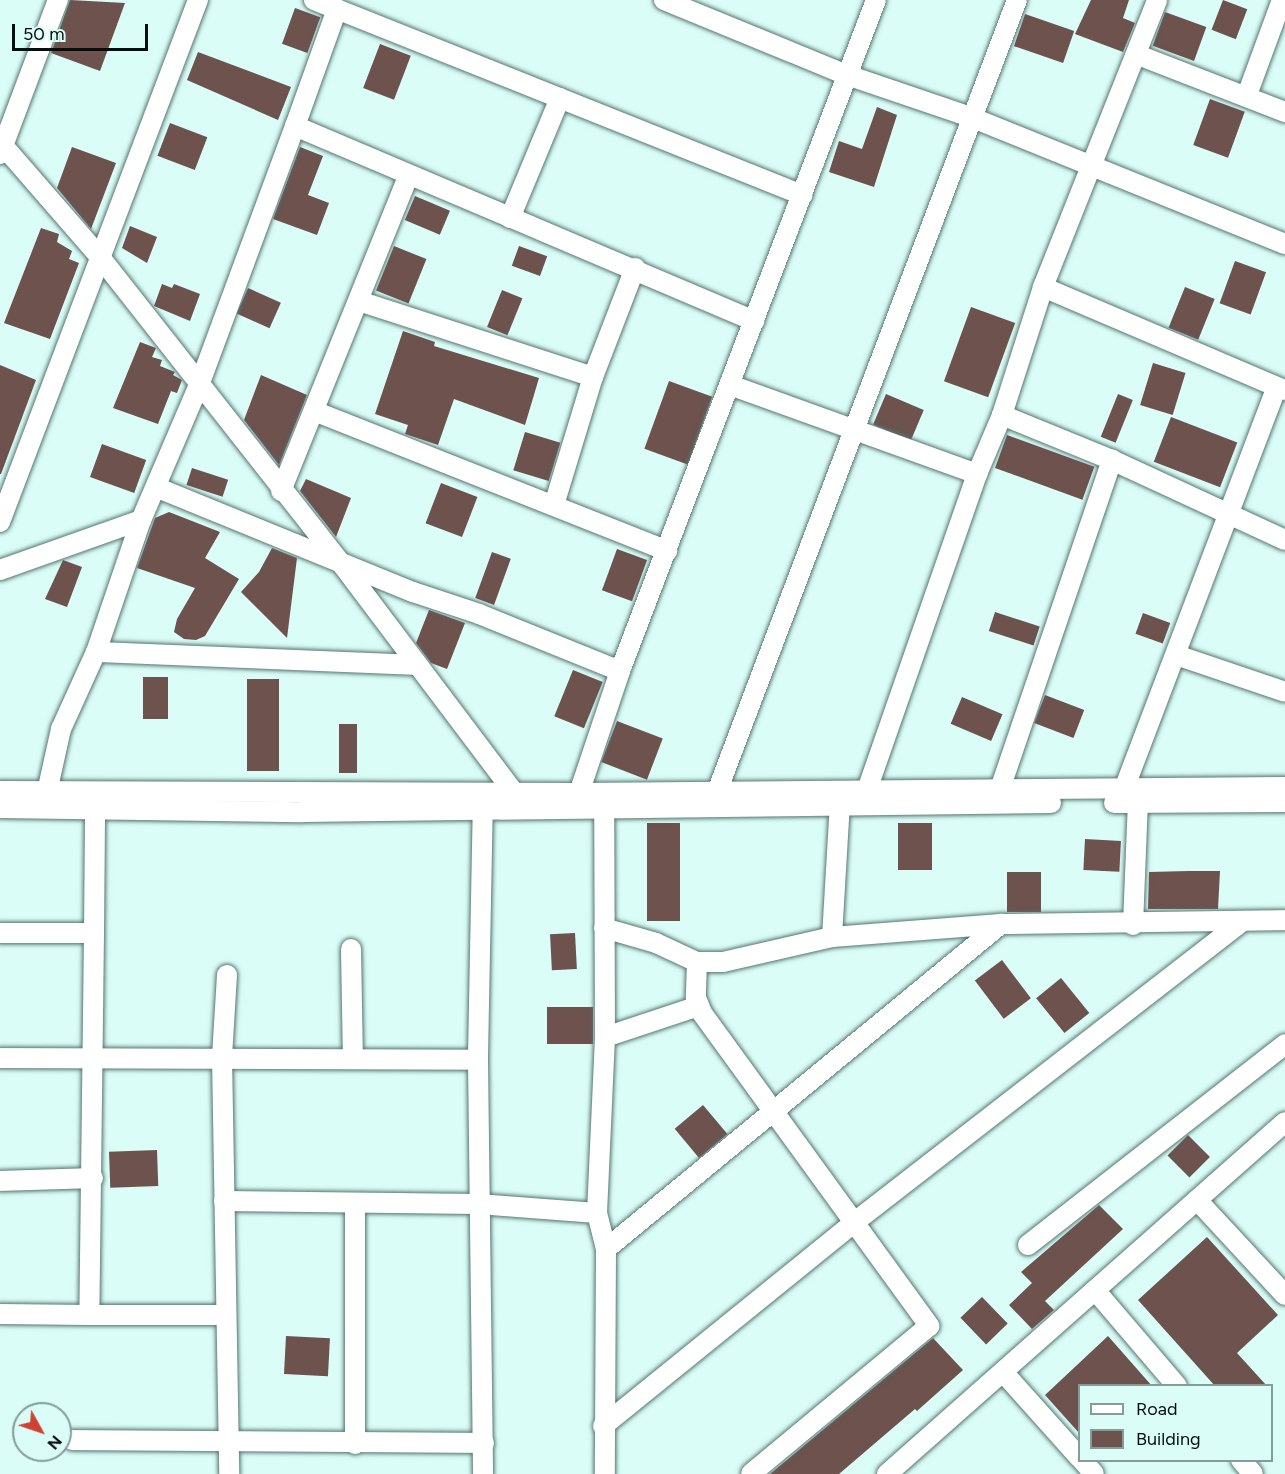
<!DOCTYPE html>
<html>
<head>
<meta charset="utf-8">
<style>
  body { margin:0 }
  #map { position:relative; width:1285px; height:1474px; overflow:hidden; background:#dafdf7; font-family:Figtree,sans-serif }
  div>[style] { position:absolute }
  .building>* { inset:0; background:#6d524e; transform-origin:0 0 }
  .roads { filter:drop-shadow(0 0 2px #567570) drop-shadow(0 0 2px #567570) }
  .street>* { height:20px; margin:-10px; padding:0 10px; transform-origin:10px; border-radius:10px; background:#fff }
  span { translate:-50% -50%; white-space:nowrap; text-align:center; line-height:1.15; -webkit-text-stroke:6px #dafdf7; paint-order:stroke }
  .legend { position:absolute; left:1078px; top:1384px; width:195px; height:78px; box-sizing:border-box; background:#dafdf7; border:2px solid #849d99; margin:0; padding:8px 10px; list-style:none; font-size:18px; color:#040e0d }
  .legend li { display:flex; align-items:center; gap:12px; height:30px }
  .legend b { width:30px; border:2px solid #849d99 }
  .north { position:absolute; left:12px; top:1402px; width:60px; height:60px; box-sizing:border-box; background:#dafdf7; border:2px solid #849d99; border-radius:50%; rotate:130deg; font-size:16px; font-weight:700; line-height:24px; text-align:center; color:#040e0d }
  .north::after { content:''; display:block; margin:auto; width:21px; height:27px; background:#cf4233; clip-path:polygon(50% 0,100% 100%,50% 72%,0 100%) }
  .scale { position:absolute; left:12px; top:24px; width:136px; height:27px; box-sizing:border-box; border:3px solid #040e0d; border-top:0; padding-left:8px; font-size:18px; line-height:21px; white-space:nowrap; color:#040e0d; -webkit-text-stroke:4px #dafdf7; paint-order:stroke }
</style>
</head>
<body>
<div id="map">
  <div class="building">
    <div style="clip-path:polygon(70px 0,125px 3px,100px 71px,51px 53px)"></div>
    <div style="clip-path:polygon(1091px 0,1129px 0,1123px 18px,1135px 23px,1123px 52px,1075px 34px)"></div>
    <div style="left:1223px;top:0;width:26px;height:32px;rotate:21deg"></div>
    <div style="left:295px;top:8px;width:27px;height:38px;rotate:20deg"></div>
    <div style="left:1165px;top:12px;width:44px;height:36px;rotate:20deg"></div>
    <div style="left:1025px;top:14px;width:52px;height:34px;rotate:19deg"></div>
    <div style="left:380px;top:44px;width:33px;height:47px;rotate:21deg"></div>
    <div style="clip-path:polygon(198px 52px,291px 87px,278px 120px,187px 80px)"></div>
    <div style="left:1210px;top:99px;width:37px;height:49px;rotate:20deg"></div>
    <div style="clip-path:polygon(877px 107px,897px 115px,874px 187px,829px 172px,839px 141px,862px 149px)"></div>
    <div style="left:170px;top:123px;width:40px;height:35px;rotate:21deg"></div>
    <div style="clip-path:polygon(72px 147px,116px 163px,91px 229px,57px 188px)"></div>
    <div style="clip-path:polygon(300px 147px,323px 156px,308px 195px,329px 203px,317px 235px,273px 219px)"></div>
    <div style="left:415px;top:196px;width:38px;height:26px;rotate:23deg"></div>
    <div style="clip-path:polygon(130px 226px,157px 237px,147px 263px,122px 248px)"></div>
    <div style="clip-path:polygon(41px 228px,59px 234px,57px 242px,72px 251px,69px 259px,79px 263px,50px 339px,4px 323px)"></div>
    <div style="left:394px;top:246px;width:35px;height:48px;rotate:22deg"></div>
    <div style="left:519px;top:246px;width:30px;height:21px;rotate:20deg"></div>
    <div style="left:1235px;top:261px;width:33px;height:45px;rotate:20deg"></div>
    <div style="clip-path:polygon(162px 284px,172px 288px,174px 284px,200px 294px,190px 321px,154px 306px)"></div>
    <div style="left:1185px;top:287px;width:32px;height:44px;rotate:22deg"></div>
    <div style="left:248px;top:288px;width:36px;height:28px;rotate:24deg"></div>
    <div style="left:502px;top:290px;width:22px;height:40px;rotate:22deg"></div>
    <div style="left:971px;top:307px;width:47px;height:79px;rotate:20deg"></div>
    <div style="clip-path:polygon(403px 331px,435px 342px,434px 346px,539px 378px,525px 425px,454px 399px,438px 445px,405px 434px,408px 425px,375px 414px)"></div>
    <div style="clip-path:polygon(140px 342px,156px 348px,152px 357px,162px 360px,160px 366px,175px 372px,173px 375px,182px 380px,177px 393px,171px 391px,158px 424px,113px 408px)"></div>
    <div style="left:1153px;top:363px;width:34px;height:44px;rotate:17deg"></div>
    <div style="clip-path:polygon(0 365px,36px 380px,1px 474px,0 474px)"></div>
    <div style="clip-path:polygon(261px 375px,307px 395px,279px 465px,244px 420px)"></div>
    <div style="left:669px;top:381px;width:46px;height:72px;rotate:20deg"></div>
    <div style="left:886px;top:394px;width:41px;height:33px;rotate:23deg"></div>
    <div style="left:1118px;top:394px;width:16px;height:46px;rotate:22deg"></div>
    <div style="left:1171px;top:417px;width:71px;height:48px;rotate:21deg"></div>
    <div style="left:525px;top:432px;width:37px;height:40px;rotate:17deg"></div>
    <div style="left:1007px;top:435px;width:93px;height:35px;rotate:20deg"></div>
    <div style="left:102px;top:444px;width:47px;height:35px;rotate:20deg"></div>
    <div style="left:192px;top:468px;width:38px;height:18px;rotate:18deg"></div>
    <div style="clip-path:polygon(306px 479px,351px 498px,336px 537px,300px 491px)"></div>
    <div style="left:441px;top:483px;width:39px;height:43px;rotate:21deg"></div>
    <div style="clip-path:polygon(169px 512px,220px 532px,205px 558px,239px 579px,205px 636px,196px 640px,184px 639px,174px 632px,177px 619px,195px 588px,137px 568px,155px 518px)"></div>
    <div style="clip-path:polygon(272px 548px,297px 558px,287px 638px,241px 592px,259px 572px)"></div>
    <div style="left:617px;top:549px;width:32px;height:44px;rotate:20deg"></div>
    <div style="left:492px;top:552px;width:20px;height:49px;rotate:20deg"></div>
    <div style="clip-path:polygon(63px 560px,82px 567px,67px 607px,45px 599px)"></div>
    <div style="clip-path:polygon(429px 610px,465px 623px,447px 669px,431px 663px,416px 643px)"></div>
    <div style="left:995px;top:612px;width:47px;height:20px;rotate:18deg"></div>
    <div style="left:1143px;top:613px;width:29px;height:22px;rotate:20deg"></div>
    <div style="left:573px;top:670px;width:32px;height:50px;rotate:22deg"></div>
    <div style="left:143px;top:677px;width:25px;height:42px"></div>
    <div style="left:247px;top:679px;width:32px;height:92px"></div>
    <div style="left:1045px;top:695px;width:42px;height:30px;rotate:21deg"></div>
    <div style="left:962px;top:697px;width:44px;height:29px;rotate:23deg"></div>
    <div style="left:617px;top:721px;width:49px;height:44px;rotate:21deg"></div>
    <div style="left:339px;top:724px;width:18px;height:49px"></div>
    <div style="left:647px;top:823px;width:33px;height:98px"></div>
    <div style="left:898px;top:823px;width:34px;height:47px"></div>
    <div style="left:1085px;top:839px;width:36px;height:31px;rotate:3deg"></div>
    <div style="clip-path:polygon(1189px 871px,1220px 871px,1218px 909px,1148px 909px,1149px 872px)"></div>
    <div style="left:1007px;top:872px;width:34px;height:40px"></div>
    <div style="left:575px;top:933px;width:36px;height:25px;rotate:87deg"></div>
    <div style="left:1002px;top:960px;width:48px;height:34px;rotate:53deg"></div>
    <div style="left:1061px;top:978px;width:45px;height:32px;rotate:51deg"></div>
    <div style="left:547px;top:1007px;width:46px;height:37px"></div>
    <div style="left:703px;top:1105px;width:38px;height:37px;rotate:50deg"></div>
    <div style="left:1188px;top:1135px;width:31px;height:29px;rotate:45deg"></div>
    <div style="left:157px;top:1150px;width:36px;height:48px;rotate:88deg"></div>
    <div style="clip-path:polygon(1099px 1205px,1123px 1229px,1045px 1301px,1054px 1310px,1032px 1329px,1009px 1305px,1032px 1283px,1021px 1272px)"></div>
    <div style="clip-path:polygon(1207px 1237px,1278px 1315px,1237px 1353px,1267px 1386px,1215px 1386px,1138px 1300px)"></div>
    <div style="left:982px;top:1297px;width:37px;height:30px;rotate:46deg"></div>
    <div style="left:286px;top:1336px;width:44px;height:38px;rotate:3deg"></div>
    <div style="clip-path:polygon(1108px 1336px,1152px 1386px,1080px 1386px,1080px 1434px,1045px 1395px)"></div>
    <div style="clip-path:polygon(933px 1338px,963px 1370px,917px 1411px,915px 1409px,839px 1474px,770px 1474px)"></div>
  </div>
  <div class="roads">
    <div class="street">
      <div style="left:314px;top:0;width:526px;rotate:21.78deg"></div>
      <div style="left:664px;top:0;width:198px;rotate:22.3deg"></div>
      <div style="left:847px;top:75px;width:133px;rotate:18.8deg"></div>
      <div style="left:973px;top:118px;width:336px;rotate:22deg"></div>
      <div style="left:337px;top:9px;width:124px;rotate:109.7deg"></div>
      <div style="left:295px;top:126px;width:499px;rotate:23deg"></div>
      <div style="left:1138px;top:55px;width:158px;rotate:21.2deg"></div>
      <div style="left:1247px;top:95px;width:101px;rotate:-69.8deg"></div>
      <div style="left:295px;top:126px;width:276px;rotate:110.3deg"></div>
      <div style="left:199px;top:385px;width:147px;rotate:113.2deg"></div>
      <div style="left:141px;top:520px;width:139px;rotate:108.8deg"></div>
      <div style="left:96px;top:652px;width:319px;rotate:2.3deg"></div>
      <div style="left:0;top:142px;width:152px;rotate:49deg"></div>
      <div style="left:100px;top:257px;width:390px;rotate:51.8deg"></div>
      <div style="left:341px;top:563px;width:284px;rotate:53deg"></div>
      <div style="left:512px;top:790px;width:8px;rotate:90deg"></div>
      <div style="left:0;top:154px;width:165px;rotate:-69.4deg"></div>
      <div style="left:510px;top:218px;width:130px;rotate:-67.4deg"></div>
      <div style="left:1043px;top:287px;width:263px;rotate:23.1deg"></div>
      <div style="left:359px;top:301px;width:246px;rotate:18deg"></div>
      <div style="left:730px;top:385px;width:263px;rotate:19.8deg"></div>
      <div style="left:977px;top:474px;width:64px;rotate:-67deg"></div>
      <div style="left:1002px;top:415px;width:134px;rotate:-72.2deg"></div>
      <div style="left:1043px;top:287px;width:309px;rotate:-68.3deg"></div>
      <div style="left:314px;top:411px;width:380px;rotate:21.6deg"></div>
      <div style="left:1112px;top:460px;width:191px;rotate:24.8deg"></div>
      <div style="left:158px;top:488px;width:275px;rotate:22.2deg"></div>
      <div style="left:413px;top:592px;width:70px;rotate:18.4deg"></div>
      <div style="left:479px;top:614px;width:152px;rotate:22deg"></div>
      <div style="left:281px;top:491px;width:340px;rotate:-68deg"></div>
      <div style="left:554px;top:505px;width:134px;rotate:-73.1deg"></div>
      <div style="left:593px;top:377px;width:117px;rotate:-68.9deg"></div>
      <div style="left:0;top:522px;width:558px;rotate:-69.23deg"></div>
      <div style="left:0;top:570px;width:150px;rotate:-19.5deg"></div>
      <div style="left:1176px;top:655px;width:115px;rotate:18.7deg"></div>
      <div style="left:718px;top:789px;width:844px;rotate:-69.25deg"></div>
      <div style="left:1000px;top:789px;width:348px;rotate:-71.2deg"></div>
      <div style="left:1112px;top:460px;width:119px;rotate:-157.8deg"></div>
      <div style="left:1124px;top:789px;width:430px;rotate:-69.2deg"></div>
      <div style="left:867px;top:790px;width:335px;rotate:-70.8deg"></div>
      <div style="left:0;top:791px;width:579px;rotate:0.2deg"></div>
      <div style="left:579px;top:793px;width:706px;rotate:-0.49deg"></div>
      <div style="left:47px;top:792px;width:65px;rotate:-77.5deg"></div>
      <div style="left:61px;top:729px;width:85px;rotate:-65.6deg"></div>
      <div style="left:579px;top:793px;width:129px;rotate:-71.4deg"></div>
      <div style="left:620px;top:671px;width:718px;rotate:-69.12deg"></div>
      <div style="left:483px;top:796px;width:264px;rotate:91.1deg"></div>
      <div style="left:478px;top:1060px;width:414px;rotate:89.3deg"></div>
      <div style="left:1114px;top:803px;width:171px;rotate:-0.3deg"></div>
      <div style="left:0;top:808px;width:302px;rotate:0.8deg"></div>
      <div style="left:302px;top:812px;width:749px;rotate:-0.69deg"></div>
      <div style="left:1133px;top:925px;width:122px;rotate:-87.7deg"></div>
      <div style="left:604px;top:928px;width:54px;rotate:16.1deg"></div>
      <div style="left:656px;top:943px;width:45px;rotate:24.9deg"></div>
      <div style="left:697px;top:962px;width:26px"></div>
      <div style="left:723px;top:962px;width:112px;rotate:-12.9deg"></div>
      <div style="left:832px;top:937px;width:169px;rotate:-4.4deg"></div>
      <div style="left:1001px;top:924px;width:284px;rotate:-0.8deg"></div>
      <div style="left:0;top:933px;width:94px"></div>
      <div style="left:94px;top:933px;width:124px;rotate:-89.5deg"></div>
      <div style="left:94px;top:933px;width:382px;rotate:90.7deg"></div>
      <div style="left:89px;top:1315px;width:137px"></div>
      <div style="left:832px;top:937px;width:134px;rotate:-86.6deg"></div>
      <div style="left:351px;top:949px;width:110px;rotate:89deg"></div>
      <div style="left:697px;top:962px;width:36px;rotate:92deg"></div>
      <div style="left:696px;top:998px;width:16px;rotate:68deg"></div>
      <div style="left:702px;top:1013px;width:387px;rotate:54deg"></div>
      <div style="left:929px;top:1326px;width:231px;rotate:140.3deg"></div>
      <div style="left:227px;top:975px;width:82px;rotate:93.5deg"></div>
      <div style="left:222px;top:1057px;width:417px;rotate:89deg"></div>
      <div style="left:605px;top:1037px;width:99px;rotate:-18.3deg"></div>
      <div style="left:0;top:1058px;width:478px;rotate:0.2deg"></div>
      <div style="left:0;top:1181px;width:93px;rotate:-1.8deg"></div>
      <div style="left:1197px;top:1200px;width:129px;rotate:47.2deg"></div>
      <div style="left:224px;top:1201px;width:254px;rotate:0.7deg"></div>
      <div style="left:478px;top:1204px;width:119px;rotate:4.3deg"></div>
      <div style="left:597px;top:1213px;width:37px;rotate:76deg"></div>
      <div style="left:606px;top:1249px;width:225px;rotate:90.3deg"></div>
      <div style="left:597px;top:1213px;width:176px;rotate:-87.4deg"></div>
      <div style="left:605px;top:1037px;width:230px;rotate:-90.2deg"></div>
      <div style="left:1028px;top:1245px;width:326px;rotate:-38deg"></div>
      <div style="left:606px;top:1249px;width:512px;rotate:-39.45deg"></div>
      <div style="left:1095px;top:1290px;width:126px;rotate:49.5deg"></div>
      <div style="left:0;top:1314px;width:89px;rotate:0.6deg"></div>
      <div style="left:1003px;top:1372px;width:115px;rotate:48.2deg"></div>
      <div style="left:603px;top:1426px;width:326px;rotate:-39deg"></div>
      <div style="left:856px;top:1221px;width:485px;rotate:-37.8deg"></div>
      <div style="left:72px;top:1440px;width:412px;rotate:0.4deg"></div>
      <div style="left:355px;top:1444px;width:241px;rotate:-90deg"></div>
      <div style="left:1082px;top:1460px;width:18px;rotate:49deg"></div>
      <div style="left:1241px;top:1460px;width:18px;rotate:49deg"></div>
      <div style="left:887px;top:1474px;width:531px;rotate:-41.49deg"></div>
    </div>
  </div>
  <ul class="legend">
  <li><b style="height:8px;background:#fff"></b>Road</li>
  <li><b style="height:16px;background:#6d524e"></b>Building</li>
  </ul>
  <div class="north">N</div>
  <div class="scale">50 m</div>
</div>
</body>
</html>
